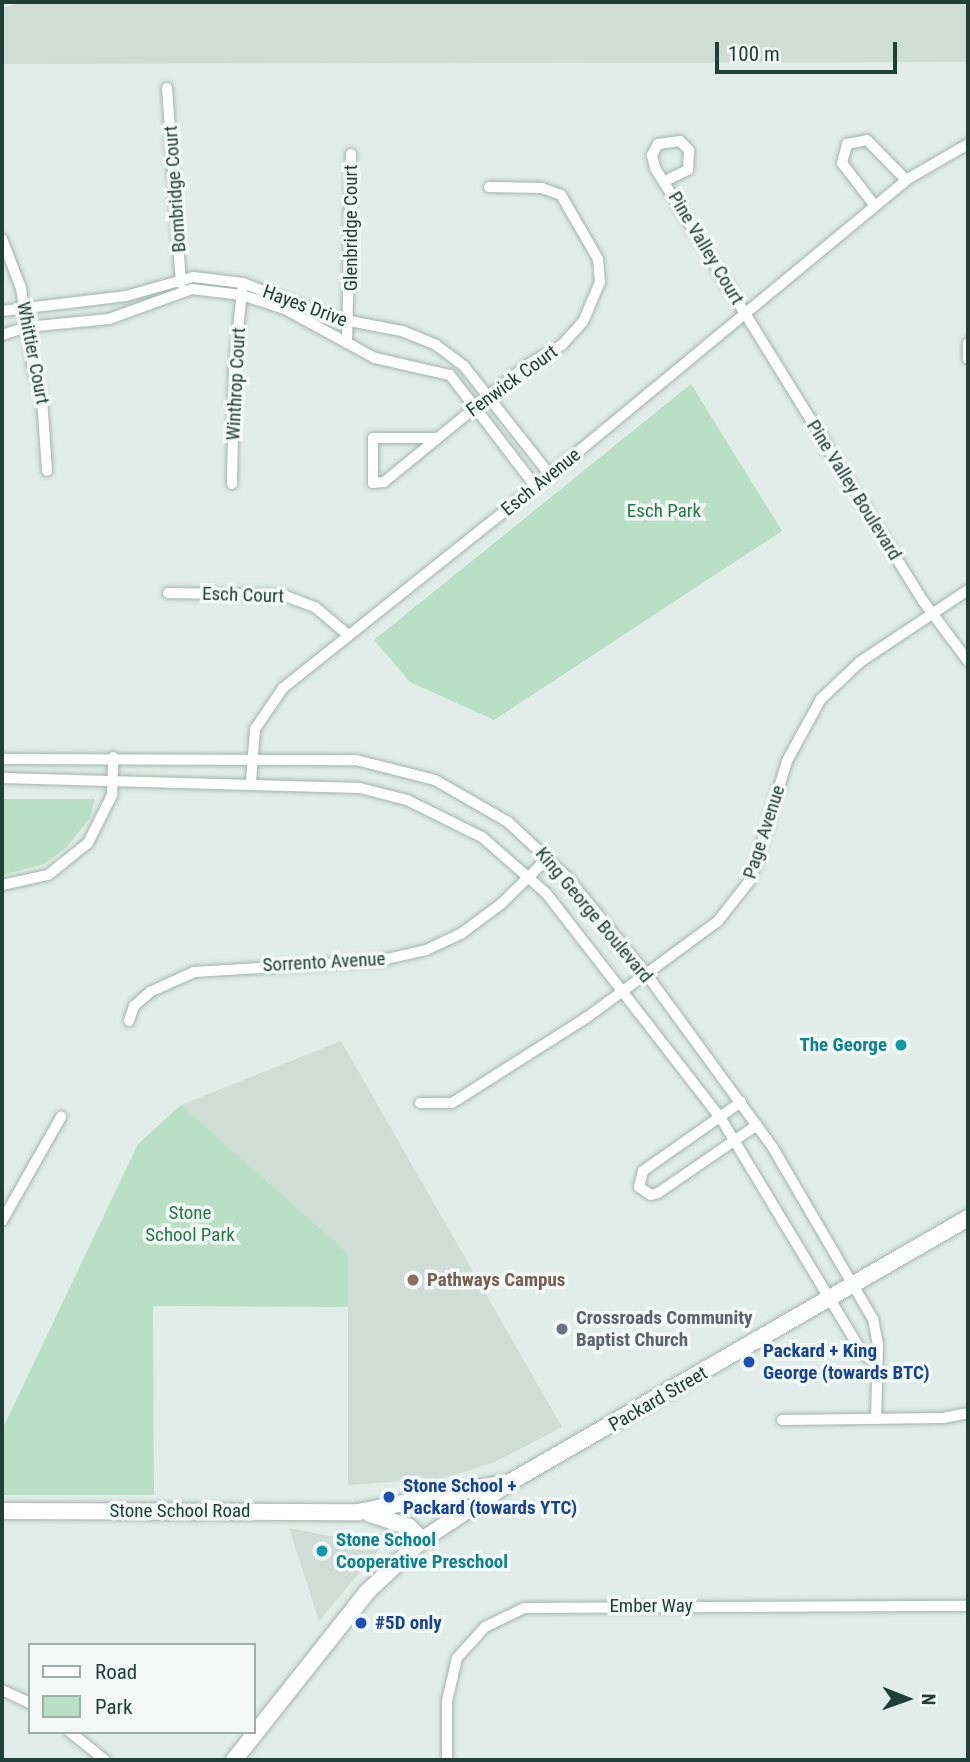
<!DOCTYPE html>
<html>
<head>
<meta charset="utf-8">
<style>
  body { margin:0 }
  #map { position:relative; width:970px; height:1762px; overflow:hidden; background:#e1ede8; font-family:"Roboto Condensed",sans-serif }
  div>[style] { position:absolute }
  .built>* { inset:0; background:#cfddd7 }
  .green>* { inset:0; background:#b9e0c4 }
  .roads { filter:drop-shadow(0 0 2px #a3b5af) drop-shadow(0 0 2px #a3b5af) }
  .minor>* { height:10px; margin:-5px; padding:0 5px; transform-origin:5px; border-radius:5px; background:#fff }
  .secondary>* { height:16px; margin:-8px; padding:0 8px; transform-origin:8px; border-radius:8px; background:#fff }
  .dots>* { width:19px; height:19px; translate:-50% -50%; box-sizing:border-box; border:4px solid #f2f9f6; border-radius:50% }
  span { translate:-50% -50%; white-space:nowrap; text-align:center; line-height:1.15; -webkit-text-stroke:7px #f2f9f6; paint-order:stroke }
  .street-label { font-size:19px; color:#203f37 }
  .park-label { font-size:19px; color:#277948 }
  .culture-label { font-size:19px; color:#0d838f; font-weight:700 }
  .right { translate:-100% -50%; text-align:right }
  .left { translate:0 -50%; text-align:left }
  .education-label { font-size:19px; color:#785e54; font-weight:700 }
  .worship-label { font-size:19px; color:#5b616d; font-weight:700 }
  .transit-label { font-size:19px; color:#164399; font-weight:700 }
  .frame { position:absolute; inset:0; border:4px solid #203f37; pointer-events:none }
  .legend { position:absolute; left:28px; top:1643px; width:228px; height:91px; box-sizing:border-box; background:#f2f9f6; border:2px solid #9eafaa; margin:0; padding:9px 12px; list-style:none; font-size:21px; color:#203f37 }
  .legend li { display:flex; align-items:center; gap:14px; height:35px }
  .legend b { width:35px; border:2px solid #9eafaa }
  .north { position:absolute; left:872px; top:1664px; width:70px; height:70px; -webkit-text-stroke:5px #f2f9f6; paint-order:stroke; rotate:91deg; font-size:19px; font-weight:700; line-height:28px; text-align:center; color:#203f37 }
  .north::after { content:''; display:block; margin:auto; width:24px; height:32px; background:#203f37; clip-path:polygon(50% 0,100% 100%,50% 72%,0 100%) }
  .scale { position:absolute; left:715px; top:42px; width:182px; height:32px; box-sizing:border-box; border:4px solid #203f37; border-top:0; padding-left:9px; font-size:21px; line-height:24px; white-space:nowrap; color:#203f37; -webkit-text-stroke:5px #f2f9f6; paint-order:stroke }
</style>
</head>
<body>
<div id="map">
  <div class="built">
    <div style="clip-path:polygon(24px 2px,968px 2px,968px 62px,2px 64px,2px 8px)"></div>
    <div style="clip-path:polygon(341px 1041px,562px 1427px,493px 1463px,444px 1478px,348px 1485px,348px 1253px,181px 1105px)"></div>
    <div style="clip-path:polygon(289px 1528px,330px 1536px,386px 1533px,386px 1541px,319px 1621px)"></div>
  </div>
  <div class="green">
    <div style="clip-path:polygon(691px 384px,782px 531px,494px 720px,410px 682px,374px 640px)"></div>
    <div style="clip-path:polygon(2px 799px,95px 799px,90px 818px,66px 848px,44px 864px,3px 875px)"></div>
    <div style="clip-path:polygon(181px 1105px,348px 1253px,348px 1307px,153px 1306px,154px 1495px,2px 1495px,2px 1430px,138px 1144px)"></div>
  </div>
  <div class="roads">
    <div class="minor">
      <div style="left:167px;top:88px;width:196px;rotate:85.9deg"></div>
      <div style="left:665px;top:181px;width:25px;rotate:-26deg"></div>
      <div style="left:688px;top:170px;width:20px;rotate:-87deg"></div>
      <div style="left:689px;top:150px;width:13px;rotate:-135deg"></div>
      <div style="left:680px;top:141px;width:22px;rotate:172deg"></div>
      <div style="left:658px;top:144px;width:13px;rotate:119deg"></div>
      <div style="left:652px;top:155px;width:13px;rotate:77deg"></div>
      <div style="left:655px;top:168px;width:509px;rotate:58.25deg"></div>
      <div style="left:923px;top:601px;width:75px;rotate:53.1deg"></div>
      <div style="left:875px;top:206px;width:54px;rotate:-127.5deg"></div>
      <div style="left:842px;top:163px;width:20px;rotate:-75deg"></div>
      <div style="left:847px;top:144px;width:20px;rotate:-11deg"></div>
      <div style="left:867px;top:140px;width:56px;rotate:45.7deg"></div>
      <div style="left:2px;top:239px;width:53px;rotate:68.8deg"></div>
      <div style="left:21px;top:288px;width:82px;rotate:81.6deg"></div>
      <div style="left:33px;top:369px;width:30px;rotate:73deg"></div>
      <div style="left:42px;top:398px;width:73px;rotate:86.1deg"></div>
      <div style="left:2px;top:311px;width:125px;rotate:-6.9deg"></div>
      <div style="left:126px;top:296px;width:70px;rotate:-15.8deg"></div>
      <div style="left:193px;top:277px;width:50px;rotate:6.8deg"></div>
      <div style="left:243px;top:283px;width:92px;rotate:21.6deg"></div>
      <div style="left:329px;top:317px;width:74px;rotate:10.9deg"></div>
      <div style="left:402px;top:331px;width:37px;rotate:22deg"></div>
      <div style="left:436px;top:345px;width:35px;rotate:37deg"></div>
      <div style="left:464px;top:366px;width:139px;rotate:51.7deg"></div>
      <div style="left:2px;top:335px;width:26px;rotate:-18deg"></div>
      <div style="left:27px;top:327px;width:82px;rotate:-5.6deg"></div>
      <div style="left:109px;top:319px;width:88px;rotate:-19.9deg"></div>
      <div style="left:192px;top:289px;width:50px;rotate:6.8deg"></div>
      <div style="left:242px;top:295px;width:45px;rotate:18deg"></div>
      <div style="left:285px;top:309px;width:102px;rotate:28.6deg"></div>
      <div style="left:375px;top:358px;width:77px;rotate:12.8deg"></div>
      <div style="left:450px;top:375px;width:141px;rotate:52.5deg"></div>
      <div style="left:347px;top:343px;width:189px;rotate:-88.8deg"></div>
      <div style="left:968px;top:343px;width:16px;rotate:90deg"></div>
      <div style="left:436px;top:438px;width:63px;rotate:180deg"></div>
      <div style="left:373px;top:438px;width:45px;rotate:90deg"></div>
      <div style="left:373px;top:483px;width:11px;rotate:-5deg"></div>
      <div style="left:384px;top:482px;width:185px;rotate:-39.3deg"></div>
      <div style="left:527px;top:365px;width:40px;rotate:-29.7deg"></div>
      <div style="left:562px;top:345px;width:31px;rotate:-48deg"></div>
      <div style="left:583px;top:322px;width:43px;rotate:-67deg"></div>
      <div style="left:600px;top:282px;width:23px;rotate:-95deg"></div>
      <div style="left:598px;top:259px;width:74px;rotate:-120deg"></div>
      <div style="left:561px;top:195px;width:20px;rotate:-160deg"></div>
      <div style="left:542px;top:188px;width:53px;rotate:-178.9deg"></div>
      <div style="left:232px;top:484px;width:114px;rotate:-89deg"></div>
      <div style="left:234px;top:370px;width:80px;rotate:-84.3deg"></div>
      <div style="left:168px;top:593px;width:115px;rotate:1deg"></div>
      <div style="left:283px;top:595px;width:34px;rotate:21deg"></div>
      <div style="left:315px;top:607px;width:42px;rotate:40.2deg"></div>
      <div style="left:2px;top:759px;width:354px;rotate:0.2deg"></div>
      <div style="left:356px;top:760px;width:81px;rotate:14.2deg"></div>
      <div style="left:435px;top:780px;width:84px;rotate:29.9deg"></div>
      <div style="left:508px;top:822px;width:82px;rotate:43deg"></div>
      <div style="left:568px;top:878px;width:125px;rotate:50.8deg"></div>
      <div style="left:647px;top:975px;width:214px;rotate:53.9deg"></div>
      <div style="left:773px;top:1148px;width:198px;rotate:59.7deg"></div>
      <div style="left:873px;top:1319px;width:25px;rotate:79deg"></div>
      <div style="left:878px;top:1344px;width:75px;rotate:91.5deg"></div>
      <div style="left:2px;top:778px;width:358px;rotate:1.6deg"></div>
      <div style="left:360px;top:788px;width:49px;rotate:14.3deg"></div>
      <div style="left:407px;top:800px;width:84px;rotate:26.3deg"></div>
      <div style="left:482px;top:837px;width:85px;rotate:41.2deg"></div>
      <div style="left:546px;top:893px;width:284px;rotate:52.2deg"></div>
      <div style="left:720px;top:1117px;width:277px;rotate:58.9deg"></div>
      <div style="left:863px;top:1354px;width:16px;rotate:35deg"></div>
      <div style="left:251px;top:782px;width:53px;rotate:-85.7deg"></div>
      <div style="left:255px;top:729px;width:50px;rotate:-55.7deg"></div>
      <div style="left:283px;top:688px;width:342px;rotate:-38.6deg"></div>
      <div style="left:550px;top:475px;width:462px;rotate:-39.6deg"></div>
      <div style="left:906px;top:180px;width:72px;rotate:-30.1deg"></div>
      <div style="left:2px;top:885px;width:47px;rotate:-12.3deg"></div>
      <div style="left:48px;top:875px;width:51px;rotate:-38.7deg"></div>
      <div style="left:88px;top:843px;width:54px;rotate:-63.4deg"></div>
      <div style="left:112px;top:795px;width:38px;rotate:-88deg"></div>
      <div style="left:129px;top:1021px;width:16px;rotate:-72deg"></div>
      <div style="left:134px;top:1006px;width:21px;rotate:-41deg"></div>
      <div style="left:150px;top:992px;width:48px;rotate:-24.4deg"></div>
      <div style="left:194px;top:972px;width:184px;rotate:-3.4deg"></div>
      <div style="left:378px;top:961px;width:49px;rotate:-12.9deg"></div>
      <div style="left:426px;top:950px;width:40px;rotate:-25deg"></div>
      <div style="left:462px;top:933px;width:49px;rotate:-36.6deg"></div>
      <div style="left:501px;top:904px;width:67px;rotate:-44.4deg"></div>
      <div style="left:741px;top:1102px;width:120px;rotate:144.9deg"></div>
      <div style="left:643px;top:1171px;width:16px;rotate:104deg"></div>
      <div style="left:639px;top:1187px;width:14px;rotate:34deg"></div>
      <div style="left:651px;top:1195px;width:7px;rotate:-16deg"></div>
      <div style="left:658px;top:1193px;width:120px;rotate:-34.5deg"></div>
      <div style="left:420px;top:1103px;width:32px"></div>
      <div style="left:452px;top:1103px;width:159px;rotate:-32.4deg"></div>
      <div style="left:586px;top:1018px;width:164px;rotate:-36.3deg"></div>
      <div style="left:718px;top:921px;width:53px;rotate:-51.8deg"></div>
      <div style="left:751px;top:879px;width:123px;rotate:-73deg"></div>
      <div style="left:787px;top:761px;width:71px;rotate:-61.3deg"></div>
      <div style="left:821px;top:699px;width:54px;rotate:-43.5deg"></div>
      <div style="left:860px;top:662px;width:130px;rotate:-33.7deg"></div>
      <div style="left:2px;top:1221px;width:120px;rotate:-60.4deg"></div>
      <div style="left:782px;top:1420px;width:161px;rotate:-0.7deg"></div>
      <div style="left:943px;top:1418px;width:25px;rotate:-11deg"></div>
      <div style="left:2px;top:1690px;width:31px;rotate:25deg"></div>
      <div style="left:70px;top:1732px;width:45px;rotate:38.7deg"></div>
      <div style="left:447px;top:1760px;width:59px;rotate:-90deg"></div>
      <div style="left:447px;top:1701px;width:44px;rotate:-76.9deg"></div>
      <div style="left:457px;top:1658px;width:42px;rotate:-47.9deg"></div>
      <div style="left:485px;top:1627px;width:43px;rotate:-26deg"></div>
      <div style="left:524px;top:1608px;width:444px;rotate:-0.3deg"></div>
    </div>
    <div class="secondary">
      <div style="left:2px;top:1511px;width:356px;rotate:0.2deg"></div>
      <div style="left:358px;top:1512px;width:144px;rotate:-11.2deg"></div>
      <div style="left:370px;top:1514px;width:41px;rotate:18.4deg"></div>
      <div style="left:409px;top:1527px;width:18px;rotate:45deg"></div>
      <div style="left:234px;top:1760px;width:214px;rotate:-51.6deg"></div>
      <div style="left:367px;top:1592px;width:76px;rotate:-43.4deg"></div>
      <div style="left:422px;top:1540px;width:108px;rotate:-33.2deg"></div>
      <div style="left:512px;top:1481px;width:526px;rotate:-29.97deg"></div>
    </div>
  </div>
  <div class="dots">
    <div style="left:901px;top:1045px;background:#0f9aa8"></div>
    <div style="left:413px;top:1280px;background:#8d6e63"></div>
    <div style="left:562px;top:1329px;background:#6b7280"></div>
    <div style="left:749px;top:1362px;background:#1a4fb4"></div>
    <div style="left:389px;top:1497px;background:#1a4fb4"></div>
    <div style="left:322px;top:1551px;background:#0f9aa8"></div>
    <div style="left:361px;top:1623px;background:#1a4fb4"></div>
  </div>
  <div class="street-label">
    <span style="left:175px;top:189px;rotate:-94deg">Bombridge Court</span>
    <span style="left:351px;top:228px;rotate:-90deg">Glenbridge Court</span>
    <span style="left:706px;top:248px;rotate:59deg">Pine Valley Court</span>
    <span style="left:305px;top:306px;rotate:20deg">Hayes Drive</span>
    <span style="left:33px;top:353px;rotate:79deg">Whittier Court</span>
    <span style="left:512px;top:381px;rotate:-36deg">Fenwick Court</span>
    <span style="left:236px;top:384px;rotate:-87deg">Winthrop Court</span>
    <span style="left:541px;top:482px;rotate:-39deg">Esch Avenue</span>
    <span style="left:854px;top:490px;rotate:58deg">Pine Valley Boulevard</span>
    <span style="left:243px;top:595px;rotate:2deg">Esch Court</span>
    <span style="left:764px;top:832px;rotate:-72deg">Page Avenue</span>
    <span style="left:594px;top:915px;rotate:50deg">King George Boulevard</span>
    <span style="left:324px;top:962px;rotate:-3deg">Sorrento Avenue</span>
    <span style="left:658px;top:1399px;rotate:-30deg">Packard Street</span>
    <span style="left:180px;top:1511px">Stone School Road</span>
    <span style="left:651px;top:1606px">Ember Way</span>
  </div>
  <div class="park-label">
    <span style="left:664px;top:511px">Esch Park</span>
    <span style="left:190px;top:1224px">Stone<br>School Park</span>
  </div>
  <div class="culture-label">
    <span class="right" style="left:887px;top:1045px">The George</span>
    <span class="left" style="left:336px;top:1551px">Stone School<br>Cooperative Preschool</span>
  </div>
  <div class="education-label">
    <span class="left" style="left:427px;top:1280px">Pathways Campus</span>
  </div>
  <div class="worship-label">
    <span class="left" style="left:576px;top:1329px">Crossroads Community<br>Baptist Church</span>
  </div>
  <div class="transit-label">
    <span class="left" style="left:763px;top:1362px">Packard + King<br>George (towards BTC)</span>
    <span class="left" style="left:403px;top:1497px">Stone School +<br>Packard (towards YTC)</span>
    <span class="left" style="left:375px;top:1623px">#5D only</span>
  </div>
  <div class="frame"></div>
  <ul class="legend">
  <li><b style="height:9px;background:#fff"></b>Road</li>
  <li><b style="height:19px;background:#b9e0c4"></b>Park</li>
  </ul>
  <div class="north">N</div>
  <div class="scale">100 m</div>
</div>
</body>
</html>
